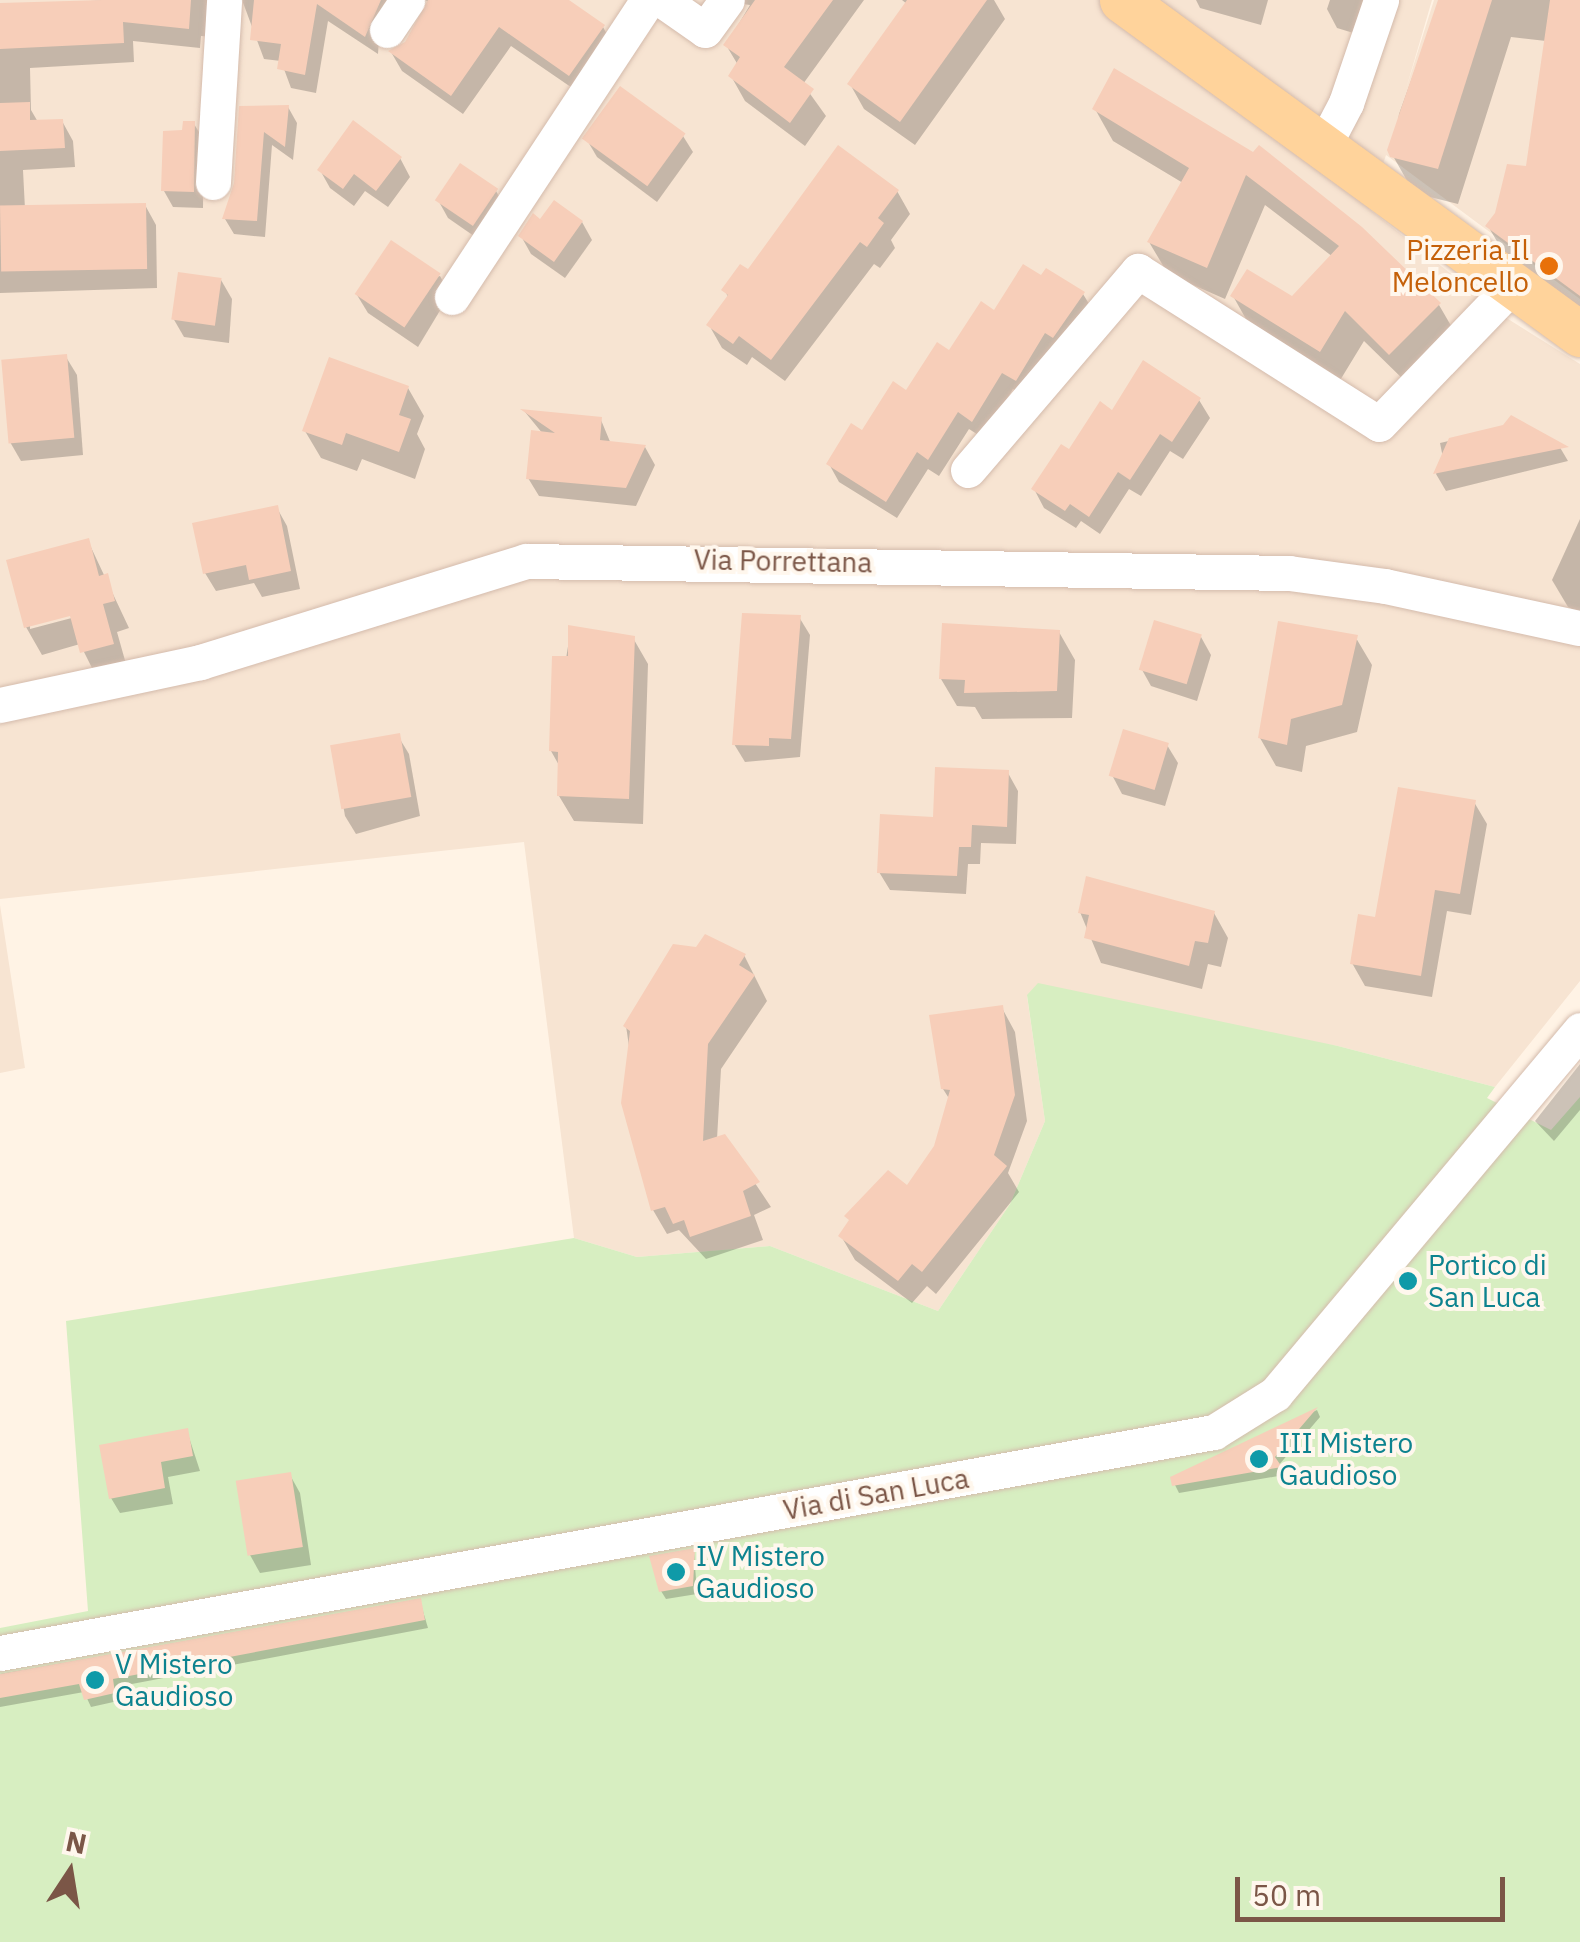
<!DOCTYPE html>
<html>
<head>
<meta charset="utf-8">
<style>
  body { margin:0 }
  #map { position:relative; width:1580px; height:1942px; overflow:hidden; background:#fff3e5; font-family:"IBM Plex Sans",sans-serif }
  div>[style] { position:absolute }
  .residential>* { inset:0; background:#f7e4d2 }
  .green>* { inset:0; background:#d7eec1 }
  .shadow>* { inset:0; background:#0003 }
  .building>* { inset:0; background:#f7ceb9; transform-origin:0 0 }
  .roads { filter:drop-shadow(0 0 2px #d4bbac) drop-shadow(0 0 2px #d4bbac) }
  .minor>* { height:35px; margin:-17.5px; padding:0 17.5px; transform-origin:17.5px; border-radius:17.5px; background:#fff }
  .major>* { height:45px; margin:-22.5px; padding:0 22.5px; transform-origin:22.5px; border-radius:22.5px; background:#ffd39b }
  .dots>* { width:28px; height:28px; translate:-50% -50%; box-sizing:border-box; border:5px solid #fff7ed; border-radius:50% }
  span { translate:-50% -50%; white-space:nowrap; text-align:center; line-height:1.15; -webkit-text-stroke:8px #fff7ed; paint-order:stroke }
  .food-label { font-size:28px; color:#c56008 }
  .right { translate:-100% -50%; text-align:right }
  .street-label { font-size:28px; color:#7b5647 }
  .culture-label { font-size:28px; color:#0d838f }
  .left { translate:0 -50%; text-align:left }
  .north { position:absolute; left:20px; top:1822px; width:100px; height:100px; -webkit-text-stroke:8px #fff7ed; paint-order:stroke; rotate:12deg; font-size:28px; font-weight:700; line-height:40px; text-align:center; color:#7b5647 }
  .north::after { content:''; display:block; margin:auto; width:35px; height:45px; background:#7b5647; clip-path:polygon(50% 0,100% 100%,50% 72%,0 100%) }
  .scale { position:absolute; left:1235px; top:1877px; width:270px; height:45px; box-sizing:border-box; border:5px solid #7b5647; border-top:0; padding-left:12px; font-size:30px; line-height:35px; white-space:nowrap; color:#7b5647; -webkit-text-stroke:8px #fff7ed; paint-order:stroke }
</style>
</head>
<body>
<div id="map">
  <div class="residential">
    <div style="clip-path:polygon(0 0,1432px 0,1406px 89px,1434px 0,1580px 0,1580px 299px,1386px 155px,1369px 209px,1508px 319px,1580px 364px,1580px 981px,1495px 1087px,1338px 1046px,1027px 996px,1045px 1121px,1010px 1204px,938px 1311px,770px 1246px,637px 1257px,574px 1238px,524px 842px,0 899px)"></div>
    <div style="clip-path:polygon(0 905px,25px 1068px,0 1073px)"></div>
  </div>
  <div class="green">
    <div style="clip-path:polygon(1038px 983px,1338px 1046px,1495px 1087px,1487px 1098px,1551px 1130px,1580px 1097px,1580px 1942px,0 1942px,0 1628px,88px 1611px,66px 1321px,574px 1238px,637px 1257px,770px 1246px,938px 1311px,1010px 1204px,1045px 1121px,1027px 995px)"></div>
  </div>
  <div class="shadow">
    <div style="clip-path:polygon(108px 0,234px 0,212px 37px,201px 36px,200px 48px,133px 41px,134px 62px,30px 68px,31px 110px,38px 122px,62px 121px,73px 141px,75px 167px,23px 170px,25px 209px,145px 205px,156px 225px,157px 288px,0 293px,0 6px)"></div>
    <div style="clip-path:polygon(242px 0,418px 0,379px 40px,378px 54px,328px 21px,316px 93px,291px 88px,281px 61px,264px 59px)"></div>
    <div style="clip-path:polygon(425px 0,564px 0,603px 27px,614px 47px,581px 94px,511px 46px,463px 114px,402px 71px,391px 52px,406px 44px,430px 3px)"></div>
    <div style="clip-path:polygon(715px 0,864px 0,803px 84px,826px 116px,805px 146px,745px 101px,731px 76px,738px 65px,726px 45px,750px 5px)"></div>
    <div style="clip-path:polygon(902px 0,994px 0,1005px 19px,915px 145px,864px 109px,850px 84px,907px 4px)"></div>
    <div style="clip-path:polygon(1196px 0,1268px 0,1261px 25px,1200px 8px)"></div>
    <div style="clip-path:polygon(1330px 0,1371px 0,1360px 35px,1337px 28px,1327px 9px)"></div>
    <div style="clip-path:polygon(1440px 0,1580px 0,1580px 315px,1509px 262px,1488px 226px,1528px 169px,1546px 41px,1511px 37px,1458px 204px,1414px 193px,1393px 156px,1399px 114px)"></div>
    <div style="clip-path:polygon(288px 107px,297px 123px,293px 160px,272px 145px,265px 237px,234px 234px,225px 219px,237px 184px,241px 108px)"></div>
    <div style="clip-path:polygon(1095px 109px,1254px 155px,1439px 305px,1457px 336px,1409px 385px,1364px 341px,1339px 382px,1251px 328px,1233px 296px,1292px 299px,1333px 257px,1265px 205px,1225px 299px,1168px 274px,1149px 242px,1183px 183px,1113px 141px)"></div>
    <div style="clip-path:polygon(194px 124px,204px 140px,203px 208px,173px 207px,164px 191px)"></div>
    <div style="clip-path:polygon(683px 136px,693px 152px,657px 202px,597px 157px,587px 140px)"></div>
    <div style="clip-path:polygon(400px 158px,410px 177px,388px 207px,365px 191px,354px 206px,330px 188px,320px 170px)"></div>
    <div style="clip-path:polygon(496px 191px,506px 209px,484px 243px,448px 218px,438px 200px)"></div>
    <div style="clip-path:polygon(897px 191px,910px 214px,891px 240px,895px 248px,880px 268px,874px 264px,785px 381px,752px 357px,747px 365px,722px 348px,709px 325px,729px 298px,724px 290px)"></div>
    <div style="clip-path:polygon(582px 222px,592px 240px,565px 278px,531px 254px,521px 236px)"></div>
    <div style="clip-path:polygon(440px 276px,450px 294px,418px 347px,368px 313px,357px 295px)"></div>
    <div style="clip-path:polygon(1042px 278px,1083px 294px,1094px 312px,1026px 397px,1013px 389px,983px 438px,969px 429px,939px 476px,928px 469px,897px 518px,839px 482px,829px 464px)"></div>
    <div style="clip-path:polygon(221px 280px,232px 299px,229px 343px,184px 337px,173px 318px)"></div>
    <div style="clip-path:polygon(66px 357px,77px 375px,83px 455px,21px 461px,10px 442px)"></div>
    <div style="clip-path:polygon(408px 388px,424px 416px,417px 434px,425px 449px,415px 479px,362px 459px,357px 471px,321px 458px,305px 431px)"></div>
    <div style="clip-path:polygon(1199px 400px,1210px 418px,1183px 459px,1170px 451px,1141px 496px,1129px 489px,1100px 534px,1081px 521px,1076px 528px,1044px 508px,1034px 489px,1070px 453px)"></div>
    <div style="clip-path:polygon(525px 412px,601px 420px,611px 444px,645px 447px,655px 465px,636px 506px,539px 496px,528px 478px,543px 434px)"></div>
    <div style="clip-path:polygon(1505px 428px,1558px 444px,1568px 461px,1446px 491px,1436px 474px,1443px 458px,1440px 443px)"></div>
    <div style="clip-path:polygon(277px 508px,287px 526px,300px 589px,262px 597px,254px 583px,216px 591px,205px 573px)"></div>
    <div style="clip-path:polygon(1580px 519px,1580px 613px,1568px 607px,1552px 580px)"></div>
    <div style="clip-path:polygon(evenodd,88px 541px,129px 628px,117px 632px,128px 671px,98px 680px,80px 644px,42px 655px,26px 627px,88px 541px,81px 610px,83px 615px,30px 629px,30px 624px,81px 610px)"></div>
    <div style="clip-path:polygon(799px 617px,810px 635px,800px 757px,745px 762px,734px 744px)"></div>
    <div style="clip-path:polygon(571px 628px,633px 638px,648px 664px,643px 824px,574px 821px,559px 796px,560px 767px,551px 751px)"></div>
    <div style="clip-path:polygon(1059px 632px,1075px 660px,1072px 718px,982px 719px,975px 707px,957px 706px,941px 679px)"></div>
    <div style="clip-path:polygon(1201px 637px,1211px 655px,1197px 701px,1151px 686px,1141px 668px)"></div>
    <div style="clip-path:polygon(1356px 638px,1372px 665px,1357px 732px,1306px 746px,1302px 772px,1276px 766px,1260px 738px)"></div>
    <div style="clip-path:polygon(398px 736px,409px 754px,420px 816px,356px 834px,345px 816px,333px 748px)"></div>
    <div style="clip-path:polygon(1167px 745px,1178px 763px,1165px 806px,1122px 794px,1112px 775px)"></div>
    <div style="clip-path:polygon(1008px 773px,1018px 791px,1016px 844px,981px 843px,980px 864px,968px 864px,966px 894px,890px 890px,879px 872px,935px 820px)"></div>
    <div style="clip-path:polygon(1474px 802px,1487px 824px,1471px 915px,1447px 911px,1432px 997px,1365px 986px,1352px 963px,1378px 919px)"></div>
    <div style="clip-path:polygon(1080px 912px,1214px 913px,1228px 938px,1221px 967px,1208px 964px,1202px 989px,1101px 963px)"></div>
    <div style="clip-path:polygon(744px 955px,767px 1001px,721px 1069px,717px 1139px,724px 1137px,771px 1207px,754px 1215px,763px 1240px,706px 1259px,679px 1230px,667px 1234px,653px 1210px,626px 1026px)"></div>
    <div style="clip-path:polygon(1002px 1008px,1015px 1032px,1027px 1121px,1008px 1173px,1019px 1192px,936px 1294px,927px 1286px,912px 1303px,855px 1260px,841px 1236px,908px 1188px,937px 1147px,950px 1100px,943px 1089px)"></div>
    <div style="clip-path:polygon(1580px 1064px,1580px 1110px,1554px 1141px,1535px 1121px)"></div>
    <div style="clip-path:polygon(1317px 1410px,1320px 1417px,1278px 1466px,1284px 1475px,1179px 1493px,1175px 1485px,1173px 1479px)"></div>
    <div style="clip-path:polygon(187px 1431px,200px 1471px,168px 1477px,173px 1504px,120px 1513px,111px 1498px)"></div>
    <div style="clip-path:polygon(290px 1475px,300px 1493px,311px 1565px,260px 1573px,250px 1555px)"></div>
    <div style="clip-path:polygon(694px 1551px,697px 1594px,666px 1599px,661px 1591px)"></div>
    <div style="clip-path:polygon(420px 1601px,428px 1628px,116px 1687px,118px 1701px,91px 1707px,84px 1692px,0 1707px,0 1674px)"></div>
  </div>
  <div class="building">
    <div style="clip-path:polygon(103px 0,191px 0,189px 29px,123px 22px,124px 43px,0 49px,0 3px)"></div>
    <div style="clip-path:polygon(254px 0,381px 0,365px 37px,317px 4px,305px 75px,277px 69px,281px 44px,250px 40px)"></div>
    <div style="clip-path:polygon(428px 0,569px 0,605px 25px,569px 76px,499px 27px,451px 96px,388px 51px,405px 42px)"></div>
    <div style="clip-path:polygon(755px 0,833px 0,784px 67px,814px 89px,790px 123px,728px 76px,740px 57px,723px 45px)"></div>
    <div style="clip-path:polygon(907px 0,987px 0,900px 122px,847px 84px)"></div>
    <div style="clip-path:polygon(1438px 0,1492px 0,1438px 169px,1390px 157px,1387px 150px)"></div>
    <div style="clip-path:polygon(1550px 0,1580px 0,1580px 296px,1485px 226px,1495px 213px,1507px 164px,1526px 166px)"></div>
    <div style="clip-path:polygon(1114px 68px,1253px 152px,1259px 145px,1362px 227px,1441px 303px,1389px 355px,1345px 311px,1320px 352px,1230px 296px,1247px 269px,1292px 296px,1339px 246px,1246px 175px,1207px 268px,1147px 242px,1189px 168px,1092px 109px)"></div>
    <div style="left:620px;top:86px;width:81px;height:65px;rotate:36deg"></div>
    <div style="clip-path:polygon(30px 102px,30px 120px,63px 119px,65px 148px,0 151px,0 103px)"></div>
    <div style="clip-path:polygon(289px 105px,285px 147px,264px 132px,257px 221px,222px 219px,234px 183px,239px 106px)"></div>
    <div style="clip-path:polygon(353px 120px,402px 157px,376px 191px,354px 174px,343px 189px,317px 170px)"></div>
    <div style="clip-path:polygon(183px 121px,195px 121px,194px 192px,161px 191px,163px 131px,182px 130px)"></div>
    <div style="clip-path:polygon(838px 145px,899px 190px,878px 218px,884px 223px,867px 247px,860px 242px,771px 360px,739px 336px,733px 344px,706px 325px,728px 295px,721px 290px,740px 264px,748px 269px)"></div>
    <div style="left:460px;top:163px;width:46px;height:45px;rotate:34deg"></div>
    <div style="clip-path:polygon(554px 200px,583px 221px,554px 262px,518px 236px,533px 213px,540px 219px)"></div>
    <div style="left:146px;top:203px;width:66px;height:146px;rotate:89deg"></div>
    <div style="left:391px;top:240px;width:60px;height:65px;rotate:34deg"></div>
    <div style="clip-path:polygon(1023px 264px,1041px 275px,1046px 268px,1085px 292px,1053px 338px,1045px 333px,1016px 381px,1002px 373px,972px 422px,958px 412px,928px 460px,917px 452px,886px 502px,826px 464px,851px 423px,862px 430px,893px 381px,906px 390px,937px 342px,949px 350px,981px 301px,994px 310px)"></div>
    <div style="left:178px;top:272px;width:44px;height:48px;rotate:8deg"></div>
    <div style="left:67px;top:354px;width:84px;height:66px;rotate:85deg"></div>
    <div style="clip-path:polygon(329px 357px,409px 386px,399px 415px,411px 419px,399px 452px,346px 433px,342px 445px,302px 431px)"></div>
    <div style="clip-path:polygon(1143px 360px,1201px 398px,1172px 442px,1160px 434px,1130px 480px,1118px 472px,1089px 517px,1070px 504px,1065px 511px,1031px 489px,1061px 444px,1069px 449px,1100px 401px,1112px 410px)"></div>
    <div style="clip-path:polygon(520px 409px,602px 417px,600px 440px,646px 445px,626px 488px,526px 479px,531px 430px,555px 433px)"></div>
    <div style="clip-path:polygon(1511px 415px,1569px 447px,1433px 474px,1449px 438px,1503px 425px)"></div>
    <div style="clip-path:polygon(278px 505px,291px 571px,249px 580px,246px 565px,203px 574px,192px 523px)"></div>
    <div style="clip-path:polygon(89px 538px,99px 576px,108px 573px,115px 601px,103px 604px,114px 644px,80px 653px,70px 616px,24px 628px,6px 560px)"></div>
    <div style="clip-path:polygon(742px 613px,801px 615px,791px 739px,769px 738px,769px 746px,732px 745px)"></div>
    <div style="left:1154px;top:620px;width:50px;height:52px;rotate:17deg"></div>
    <div style="clip-path:polygon(1278px 621px,1358px 635px,1342px 705px,1291px 719px,1287px 745px,1258px 738px)"></div>
    <div style="clip-path:polygon(942px 623px,1060px 630px,1057px 691px,964px 693px,965px 680px,939px 679px)"></div>
    <div style="clip-path:polygon(568px 625px,635px 636px,629px 799px,557px 796px,558px 752px,549px 751px,552px 656px,568px 656px)"></div>
    <div style="left:1123px;top:729px;width:48px;height:49px;rotate:17deg"></div>
    <div style="left:400px;top:733px;width:65px;height:71px;rotate:80deg"></div>
    <div style="clip-path:polygon(935px 767px,1009px 770px,1007px 827px,972px 825px,971px 847px,959px 847px,957px 876px,877px 873px,880px 814px,933px 817px)"></div>
    <div style="clip-path:polygon(1398px 787px,1476px 800px,1460px 894px,1435px 890px,1421px 976px,1350px 964px,1358px 914px,1375px 917px)"></div>
    <div style="clip-path:polygon(1086px 876px,1215px 911px,1208px 943px,1195px 941px,1189px 966px,1084px 938px,1089px 915px,1078px 913px)"></div>
    <div style="clip-path:polygon(705px 934px,746px 954px,739px 965px,755px 975px,708px 1044px,703px 1141px,725px 1134px,760px 1182px,743px 1191px,751px 1216px,690px 1237px,684px 1220px,673px 1224px,665px 1207px,651px 1211px,621px 1103px,630px 1031px,623px 1026px,673px 944px,696px 947px)"></div>
    <div style="clip-path:polygon(1003px 1005px,1015px 1095px,994px 1155px,1007px 1166px,922px 1272px,912px 1264px,898px 1281px,838px 1236px,849px 1220px,844px 1216px,888px 1170px,907px 1185px,934px 1146px,950px 1090px,941px 1089px,929px 1015px)"></div>
    <div style="clip-path:polygon(1318px 1407px,1275px 1457px,1282px 1467px,1172px 1486px,1170px 1477px)"></div>
    <div style="clip-path:polygon(188px 1428px,193px 1456px,161px 1462px,165px 1488px,109px 1499px,99px 1445px)"></div>
    <div style="left:291px;top:1472px;width:76px;height:56px;rotate:81deg"></div>
    <div style="clip-path:polygon(695px 1548px,693px 1586px,659px 1592px,649px 1556px)"></div>
    <div style="clip-path:polygon(421px 1598px,425px 1620px,113px 1679px,115px 1693px,84px 1700px,79px 1684px,0 1698px,0 1674px)"></div>
  </div>
  <div class="roads">
    <div class="minor">
      <div style="left:662px;top:0;width:52px;rotate:34.9deg"></div>
      <div style="left:705px;top:30px;width:37px;rotate:-54deg"></div>
      <div style="left:387px;top:30px;width:36px;rotate:-56deg"></div>
      <div style="left:1322px;top:149px;width:52px;rotate:-62.4deg"></div>
      <div style="left:1346px;top:103px;width:109px;rotate:-71.2deg"></div>
      <div style="left:213px;top:182px;width:182px;rotate:-86.5deg"></div>
      <div style="left:452px;top:297px;width:356px;rotate:-56.6deg"></div>
      <div style="left:968px;top:470px;width:262px;rotate:-49.5deg"></div>
      <div style="left:1138px;top:271px;width:285px;rotate:32.4deg"></div>
      <div style="left:1379px;top:424px;width:190px;rotate:-46.1deg"></div>
      <div style="left:0;top:705px;width:205px;rotate:-12.1deg"></div>
      <div style="left:200px;top:662px;width:341px;rotate:-17.2deg"></div>
      <div style="left:526px;top:561px;width:763px;rotate:0.9deg"></div>
      <div style="left:1289px;top:573px;width:97px;rotate:7.7deg"></div>
      <div style="left:1385px;top:586px;width:199px;rotate:12.2deg"></div>
      <div style="left:0;top:1653px;width:1234px;rotate:-10.32deg"></div>
      <div style="left:1214px;top:1432px;width:72px;rotate:-31.9deg"></div>
      <div style="left:1275px;top:1394px;width:475px;rotate:-50deg"></div>
    </div>
    <div class="major">
      <div style="left:1122px;top:0;width:567px;rotate:36.1deg"></div>
    </div>
  </div>
  <div class="dots">
    <div style="left:1549px;top:266px;background:#e8710a"></div>
    <div style="left:1408px;top:1281px;background:#0f9aa8"></div>
    <div style="left:1259px;top:1459px;background:#0f9aa8"></div>
    <div style="left:676px;top:1572px;background:#0f9aa8"></div>
    <div style="left:95px;top:1680px;background:#0f9aa8"></div>
  </div>
  <div class="food-label">
    <span class="right" style="left:1529px;top:266px">Pizzeria Il<br>Meloncello</span>
  </div>
  <div class="street-label">
    <span style="left:783px;top:561px;rotate:1deg">Via Porrettana</span>
    <span style="left:876px;top:1494px;rotate:-10deg">Via di San Luca</span>
  </div>
  <div class="culture-label">
    <span class="left" style="left:1428px;top:1281px">Portico di<br>San Luca</span>
    <span class="left" style="left:1279px;top:1459px">III Mistero<br>Gaudioso</span>
    <span class="left" style="left:696px;top:1572px">IV Mistero<br>Gaudioso</span>
    <span class="left" style="left:115px;top:1680px">V Mistero<br>Gaudioso</span>
  </div>
  <div class="north">N</div>
  <div class="scale">50 m</div>
</div>
</body>
</html>
